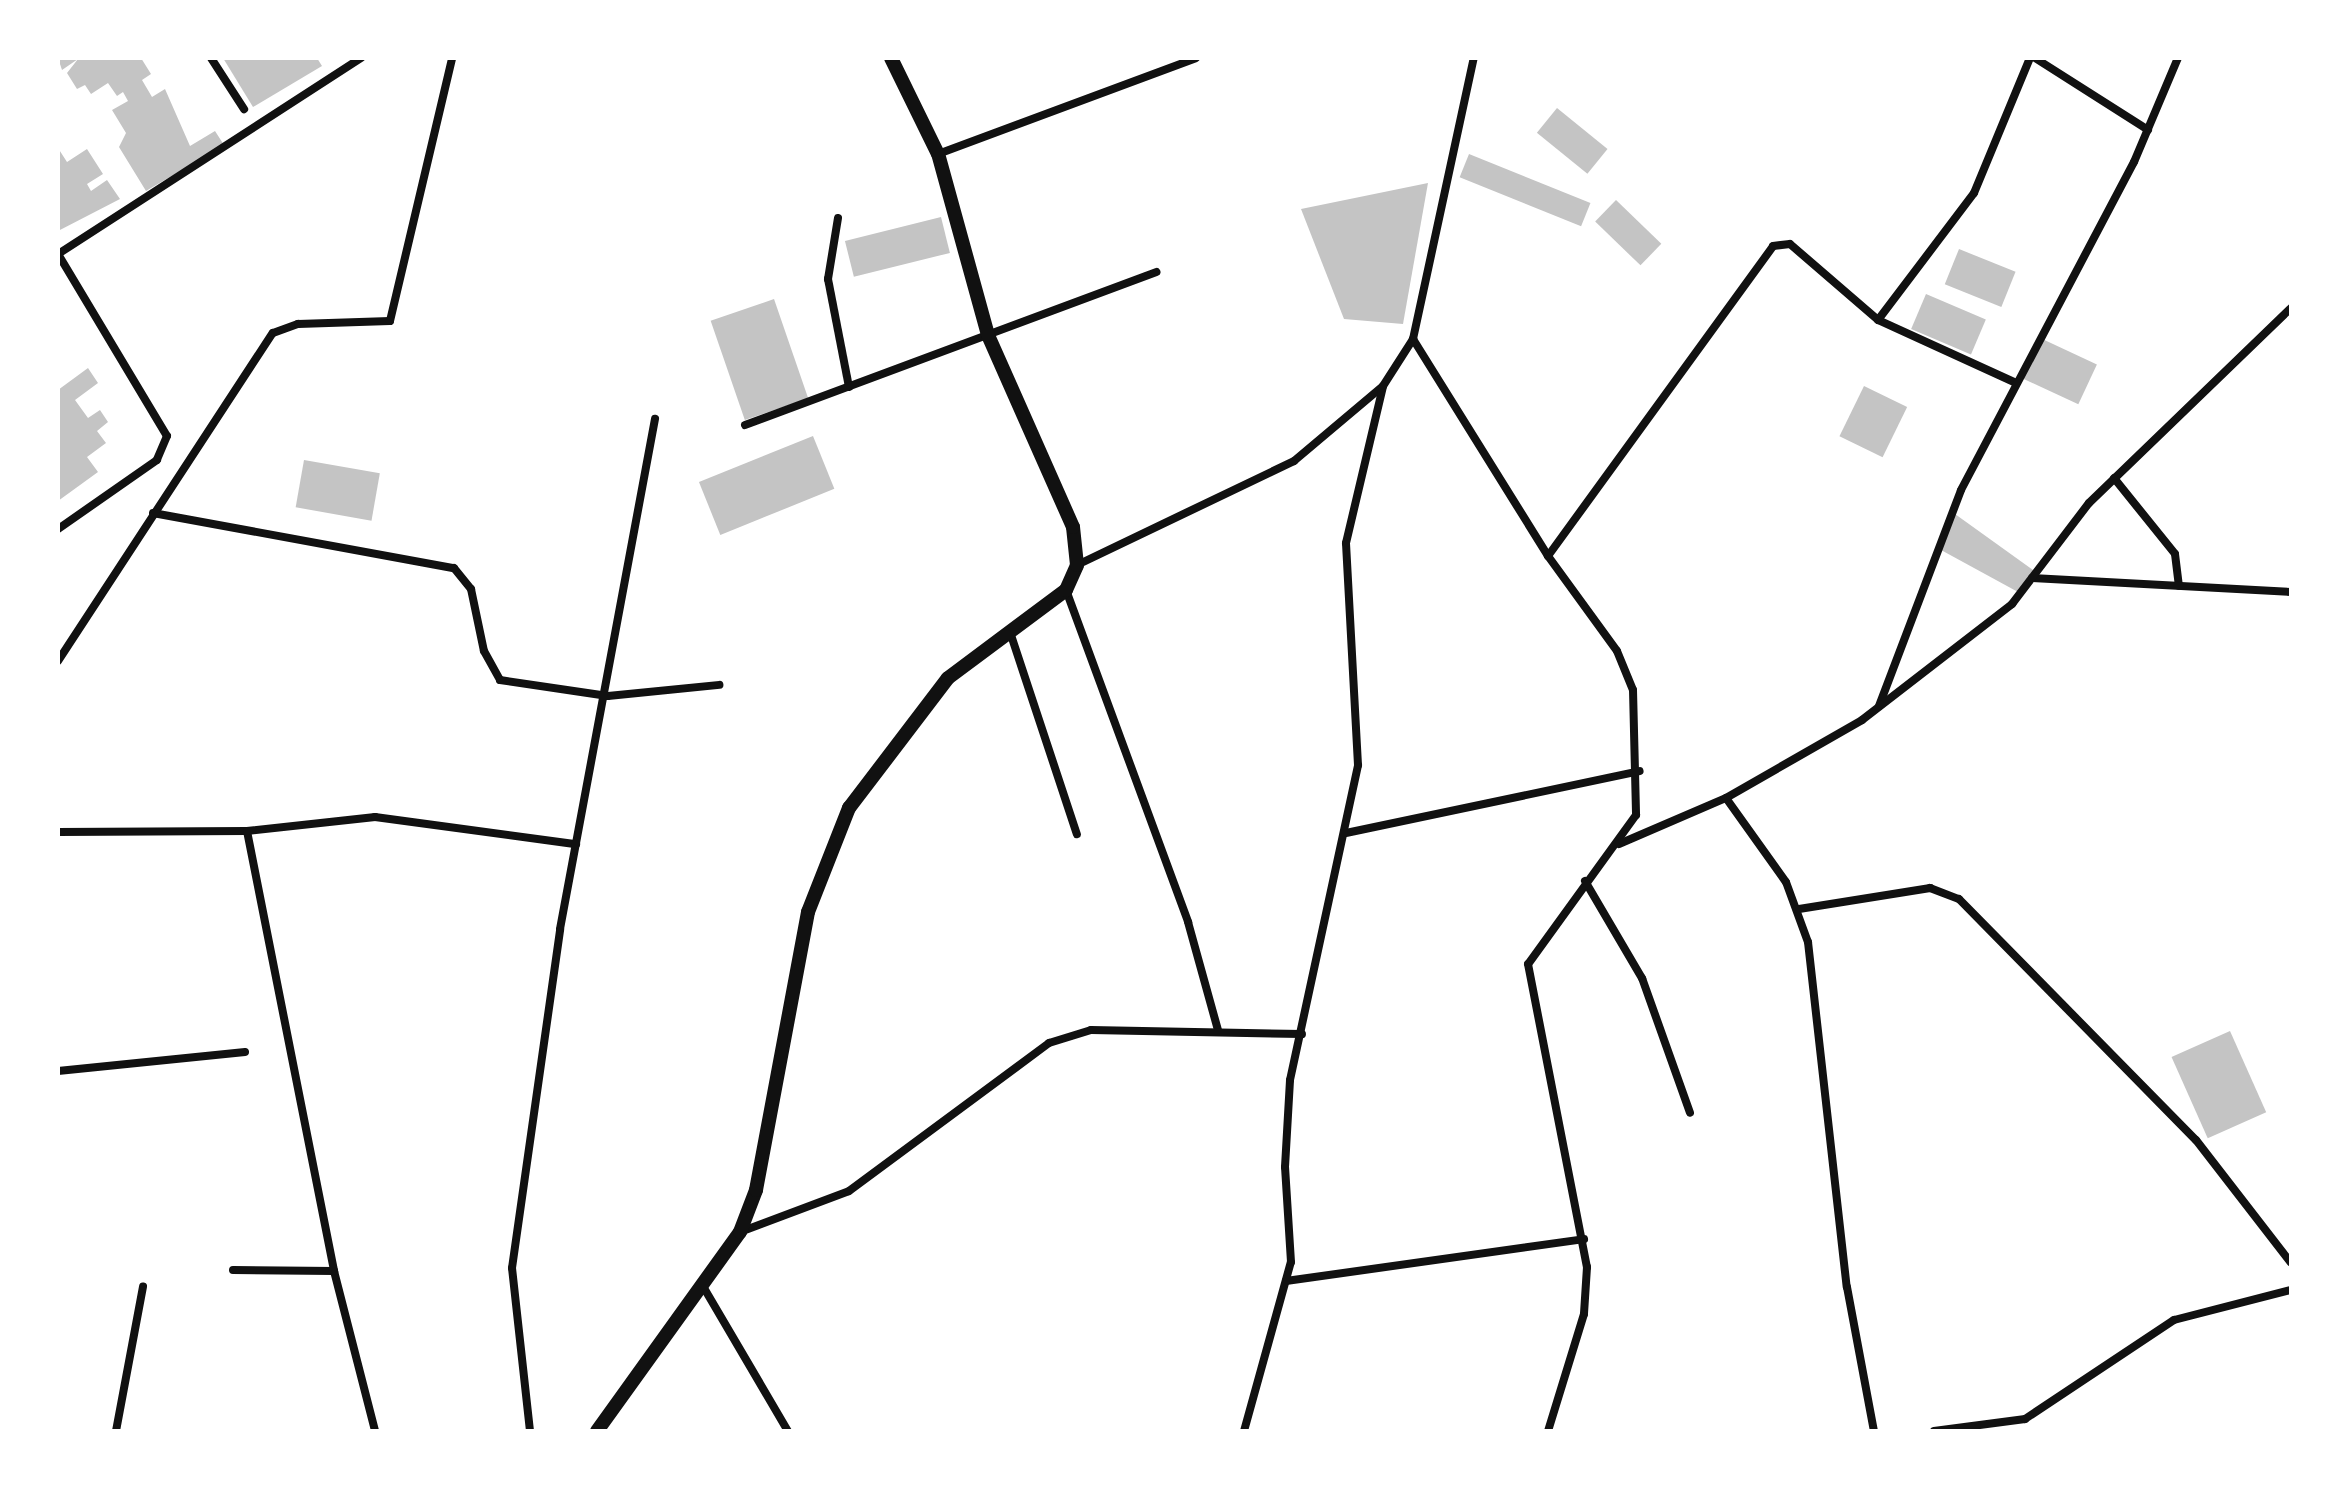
<!DOCTYPE html>
<html>
<head>
<meta charset="utf-8">
<style>
  body { margin:0 }
  #map { position:relative; width:2349px; height:1489px; overflow:hidden; background:#fff; font-family:Commissioner,sans-serif }
  div>[style] { position:absolute }
  .building>* { inset:0; background:#c4c4c4; transform-origin:0 0 }
  .minor>* { height:8px; margin:-4px; padding:0 4px; transform-origin:4px; border-radius:4px; background:#111 }
  .tertiary>* { height:14px; margin:-7px; padding:0 7px; transform-origin:7px; border-radius:7px; background:#111 }
  span { translate:-50% -50%; white-space:nowrap; text-align:center; line-height:1.15; -webkit-text-stroke:7px #fff; paint-order:stroke }
  .frame { position:absolute; inset:0; border:60px solid #fff; pointer-events:none }
</style>
</head>
<body>
<div id="map">
  <div class="building">
    <div style="clip-path:polygon(58px 58px,141px 58px,151px 74px,142px 80px,152px 97px,165px 89px,190px 146px,215px 131px,224px 145px,146px 191px,119px 147px,126px 133px,112px 110px,128px 101px,123px 92px,117px 96px,108px 83px,91px 94px,85px 85px,77px 89px,67px 73px,78px 59px,62px 70px)"></div>
    <div style="clip-path:polygon(223px 58px,317px 58px,322px 66px,253px 107px)"></div>
    <div style="left:1557px;top:108px;width:65px;height:32px;rotate:39deg"></div>
    <div style="clip-path:polygon(58px 148px,67px 162px,87px 149px,103px 174px,87px 184px,91px 191px,107px 180px,120px 199px,58px 231px)"></div>
    <div style="left:1469px;top:154px;width:131px;height:25px;rotate:22deg"></div>
    <div style="clip-path:polygon(1428px 183px,1403px 324px,1344px 319px,1301px 209px)"></div>
    <div style="left:1616px;top:200px;width:63px;height:30px;rotate:44deg"></div>
    <div style="left:941px;top:217px;width:37px;height:99px;rotate:76deg"></div>
    <div style="left:1959px;top:249px;width:61px;height:38px;rotate:22deg"></div>
    <div style="left:1926px;top:294px;width:65px;height:38px;rotate:23deg"></div>
    <div style="left:774px;top:299px;width:105px;height:67px;rotate:71deg"></div>
    <div style="left:2038px;top:337px;width:65px;height:44px;rotate:25deg"></div>
    <div style="clip-path:polygon(88px 368px,98px 383px,75px 400px,88px 418px,100px 410px,108px 422px,97px 431px,106px 443px,87px 457px,98px 472px,58px 501px,58px 390px)"></div>
    <div style="left:1864px;top:386px;width:48px;height:56px;rotate:26deg"></div>
    <div style="left:813px;top:436px;width:57px;height:123px;rotate:68deg"></div>
    <div style="left:304px;top:460px;width:77px;height:48px;rotate:10deg"></div>
    <div style="clip-path:polygon(1955px 514px,2033px 570px,2018px 592px,1941px 550px)"></div>
    <div style="left:2230px;top:1031px;width:89px;height:64px;rotate:66deg"></div>
  </div>
  <div class="minor">
    <div style="left:211px;top:58px;width:61px;rotate:57.1deg"></div>
    <div style="left:2035px;top:58px;width:134px;rotate:32.5deg"></div>
    <div style="left:938px;top:154px;width:275px;rotate:-20.4deg"></div>
    <div style="left:838px;top:218px;width:62px;rotate:99.3deg"></div>
    <div style="left:828px;top:279px;width:110px;rotate:79deg"></div>
    <div style="left:58px;top:254px;width:361px;rotate:-32.9deg"></div>
    <div style="left:58px;top:254px;width:212px;rotate:59.1deg"></div>
    <div style="left:167px;top:436px;width:26px;rotate:113deg"></div>
    <div style="left:157px;top:460px;width:121px;rotate:145.1deg"></div>
    <div style="left:1413px;top:339px;width:256px;rotate:58.1deg"></div>
    <div style="left:1548px;top:556px;width:117px;rotate:54deg"></div>
    <div style="left:1617px;top:651px;width:42px;rotate:67.7deg"></div>
    <div style="left:1633px;top:690px;width:125px;rotate:88.6deg"></div>
    <div style="left:1636px;top:815px;width:184px;rotate:125.9deg"></div>
    <div style="left:1528px;top:964px;width:309px;rotate:79deg"></div>
    <div style="left:1587px;top:1267px;width:47px;rotate:93.7deg"></div>
    <div style="left:1584px;top:1314px;width:122px;rotate:107.1deg"></div>
    <div style="left:2014px;top:382px;width:149px;rotate:-155.5deg"></div>
    <div style="left:1878px;top:320px;width:159px;rotate:-52.9deg"></div>
    <div style="left:1974px;top:193px;width:146px;rotate:-67.5deg"></div>
    <div style="left:745px;top:425px;width:439px;rotate:-20.4deg"></div>
    <div style="left:2114px;top:478px;width:97px;rotate:51.2deg"></div>
    <div style="left:2175px;top:554px;width:32px;rotate:83deg"></div>
    <div style="left:153px;top:513px;width:306px;rotate:10.4deg"></div>
    <div style="left:454px;top:568px;width:27px;rotate:51deg"></div>
    <div style="left:471px;top:589px;width:63px;rotate:78.2deg"></div>
    <div style="left:484px;top:651px;width:33px;rotate:61deg"></div>
    <div style="left:500px;top:680px;width:109px;rotate:8.4deg"></div>
    <div style="left:608px;top:696px;width:112px;rotate:-5.7deg"></div>
    <div style="left:1548px;top:556px;width:383px;rotate:-54deg"></div>
    <div style="left:1773px;top:246px;width:17px;rotate:-7deg"></div>
    <div style="left:1790px;top:244px;width:116px;rotate:40.8deg"></div>
    <div style="left:1077px;top:565px;width:241px;rotate:-25.6deg"></div>
    <div style="left:1294px;top:461px;width:116px;rotate:-40.1deg"></div>
    <div style="left:1383px;top:386px;width:56px;rotate:-57.4deg"></div>
    <div style="left:1413px;top:339px;width:288px;rotate:-77.8deg"></div>
    <div style="left:2032px;top:578px;width:259px;rotate:3.1deg"></div>
    <div style="left:1066px;top:590px;width:354px;rotate:69.8deg"></div>
    <div style="left:1188px;top:922px;width:112px;rotate:74.5deg"></div>
    <div style="left:1010px;top:632px;width:213px;rotate:71.7deg"></div>
    <div style="left:58px;top:661px;width:392px;rotate:-56.8deg"></div>
    <div style="left:273px;top:333px;width:27px;rotate:-20deg"></div>
    <div style="left:298px;top:324px;width:92px;rotate:-1.9deg"></div>
    <div style="left:390px;top:321px;width:270px;rotate:-76.7deg"></div>
    <div style="left:1879px;top:706px;width:231px;rotate:-69.2deg"></div>
    <div style="left:1961px;top:490px;width:371px;rotate:-62.2deg"></div>
    <div style="left:2134px;top:162px;width:113px;rotate:-67.1deg"></div>
    <div style="left:1726px;top:798px;width:103px;rotate:54.5deg"></div>
    <div style="left:1786px;top:882px;width:64px;rotate:69.9deg"></div>
    <div style="left:1808px;top:942px;width:347px;rotate:83.6deg"></div>
    <div style="left:1847px;top:1287px;width:147px;rotate:79.4deg"></div>
    <div style="left:247px;top:831px;width:449px;rotate:78.8deg"></div>
    <div style="left:334px;top:1271px;width:165px;rotate:75.6deg"></div>
    <div style="left:58px;top:832px;width:189px;rotate:-0.3deg"></div>
    <div style="left:247px;top:831px;width:129px;rotate:-6.2deg"></div>
    <div style="left:375px;top:817px;width:203px;rotate:7.7deg"></div>
    <div style="left:1346px;top:833px;width:300px;rotate:-11.9deg"></div>
    <div style="left:1619px;top:844px;width:116px;rotate:-23.3deg"></div>
    <div style="left:1726px;top:798px;width:157px;rotate:-29.8deg"></div>
    <div style="left:1862px;top:720px;width:190px;rotate:-37.7deg"></div>
    <div style="left:2012px;top:604px;width:127px;rotate:-52.7deg"></div>
    <div style="left:2089px;top:503px;width:281px;rotate:-44deg"></div>
    <div style="left:1585px;top:881px;width:113px;rotate:59.6deg"></div>
    <div style="left:1642px;top:978px;width:143px;rotate:70.4deg"></div>
    <div style="left:1799px;top:909px;width:133px;rotate:-9.1deg"></div>
    <div style="left:1930px;top:888px;width:31px;rotate:21deg"></div>
    <div style="left:1959px;top:899px;width:338px;rotate:45.5deg"></div>
    <div style="left:2196px;top:1140px;width:155px;rotate:52.3deg"></div>
    <div style="left:58px;top:1071px;width:188px;rotate:-5.8deg"></div>
    <div style="left:740px;top:1232px;width:116px;rotate:-20.6deg"></div>
    <div style="left:849px;top:1191px;width:249px;rotate:-36.5deg"></div>
    <div style="left:1049px;top:1043px;width:44px;rotate:-17.2deg"></div>
    <div style="left:1091px;top:1030px;width:211px;rotate:1.1deg"></div>
    <div style="left:233px;top:1270px;width:101px;rotate:0.6deg"></div>
    <div style="left:1286px;top:1281px;width:301px;rotate:-8deg"></div>
    <div style="left:704px;top:1288px;width:166px;rotate:59.6deg"></div>
    <div style="left:116px;top:1431px;width:147px;rotate:-79.4deg"></div>
    <div style="left:530px;top:1431px;width:164px;rotate:-96.3deg"></div>
    <div style="left:512px;top:1268px;width:342px;rotate:-81.9deg"></div>
    <div style="left:560px;top:929px;width:519px;rotate:-79.45deg"></div>
    <div style="left:1244px;top:1431px;width:175px;rotate:-74.5deg"></div>
    <div style="left:1291px;top:1262px;width:95px;rotate:-93.6deg"></div>
    <div style="left:1285px;top:1167px;width:87px;rotate:-86.7deg"></div>
    <div style="left:1290px;top:1080px;width:322px;rotate:-77.8deg"></div>
    <div style="left:1358px;top:765px;width:222px;rotate:-93.1deg"></div>
    <div style="left:1346px;top:543px;width:161px;rotate:-76.7deg"></div>
    <div style="left:1934px;top:1431px;width:92px;rotate:-7.5deg"></div>
    <div style="left:2025px;top:1419px;width:179px;rotate:-33.6deg"></div>
    <div style="left:2174px;top:1320px;width:121px;rotate:-14.4deg"></div>
  </div>
  <div class="tertiary">
    <div style="left:597px;top:1431px;width:245px;rotate:-54.3deg"></div>
    <div style="left:740px;top:1232px;width:45px;rotate:-69.1deg"></div>
    <div style="left:756px;top:1190px;width:283px;rotate:-79.4deg"></div>
    <div style="left:808px;top:912px;width:112px;rotate:-68.5deg"></div>
    <div style="left:849px;top:808px;width:163px;rotate:-52.7deg"></div>
    <div style="left:948px;top:678px;width:147px;rotate:-36.7deg"></div>
    <div style="left:1066px;top:590px;width:27px;rotate:-66deg"></div>
    <div style="left:1077px;top:565px;width:38px;rotate:-96deg"></div>
    <div style="left:1073px;top:527px;width:210px;rotate:-113.9deg"></div>
    <div style="left:988px;top:335px;width:188px;rotate:-105.4deg"></div>
    <div style="left:938px;top:154px;width:107px;rotate:-116.1deg"></div>
  </div>
  <div class="frame"></div>
</div>
</body>
</html>
